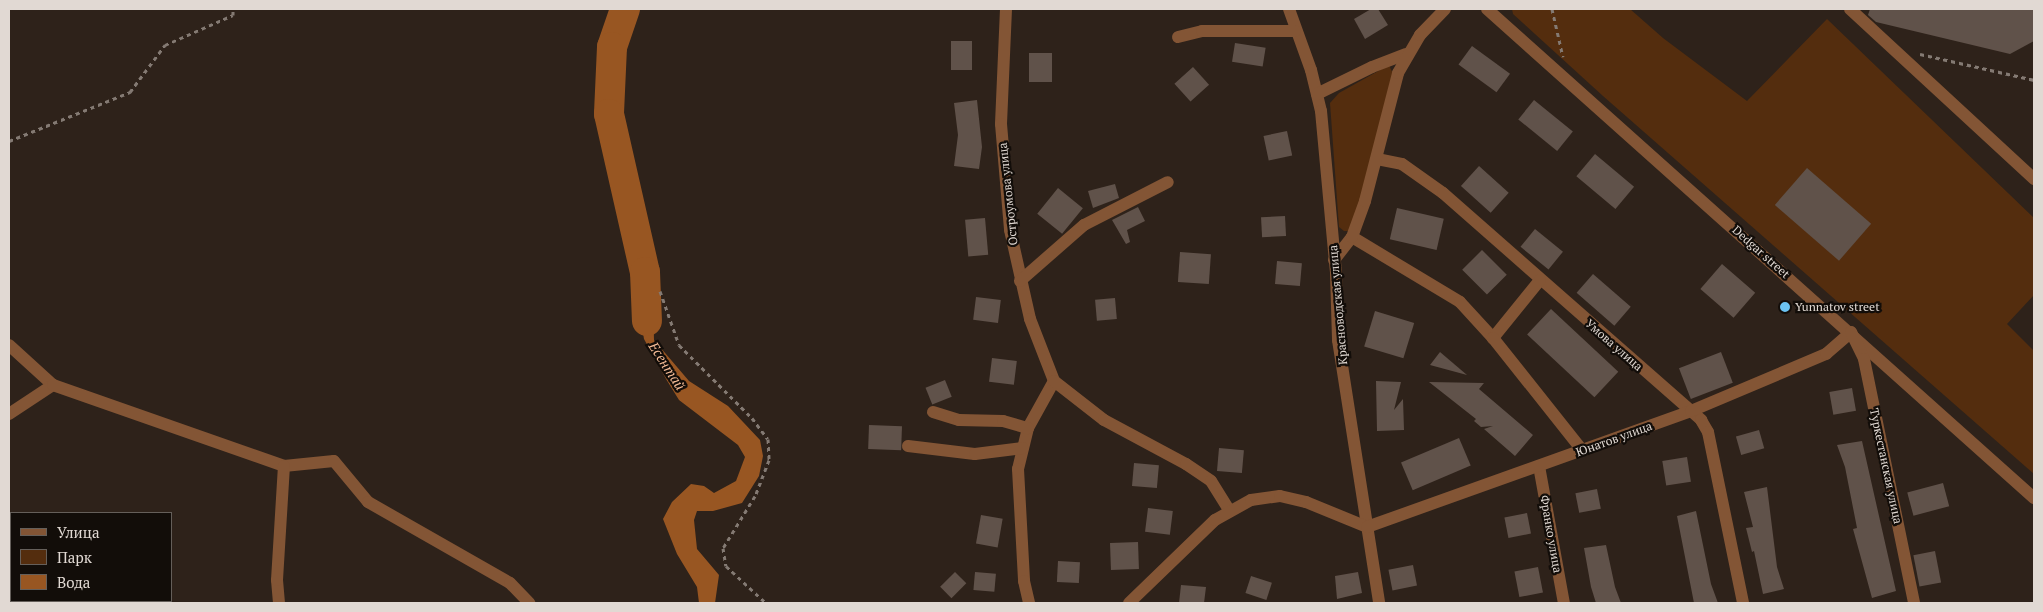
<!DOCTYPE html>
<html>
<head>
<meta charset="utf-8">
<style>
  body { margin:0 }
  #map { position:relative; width:2043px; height:612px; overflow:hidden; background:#2e221a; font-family:"PT Serif",serif }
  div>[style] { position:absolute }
  .green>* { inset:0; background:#542d0e }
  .water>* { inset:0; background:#985622 }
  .river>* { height:30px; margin:-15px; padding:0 15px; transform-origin:15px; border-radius:15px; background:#985622 }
  .building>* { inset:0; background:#60524a; transform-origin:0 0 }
  .path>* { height:3px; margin-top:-1.5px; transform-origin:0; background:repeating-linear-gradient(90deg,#847a73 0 4px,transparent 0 8px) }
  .minor>* { height:12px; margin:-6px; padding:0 6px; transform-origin:6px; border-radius:6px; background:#835535 }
  .dots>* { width:14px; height:14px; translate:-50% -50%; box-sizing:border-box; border:2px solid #120d09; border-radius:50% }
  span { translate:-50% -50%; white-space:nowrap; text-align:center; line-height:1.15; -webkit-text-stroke:4.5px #120d09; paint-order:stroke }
  .street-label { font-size:12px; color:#e1d9d3 }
  .poi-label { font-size:12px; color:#e1d9d3 }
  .left { translate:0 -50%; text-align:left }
  .water-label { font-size:14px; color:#f6bd97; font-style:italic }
  .frame { position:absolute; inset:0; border:10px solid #e1d9d3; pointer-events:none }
  .legend { position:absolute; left:10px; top:512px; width:162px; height:90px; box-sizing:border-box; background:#120d09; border:1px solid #655f5a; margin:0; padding:6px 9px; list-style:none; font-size:15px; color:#e1d9d3 }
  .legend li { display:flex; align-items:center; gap:10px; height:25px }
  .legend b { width:25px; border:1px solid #655f5a }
</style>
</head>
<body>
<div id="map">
  <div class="green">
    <div style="clip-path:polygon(1512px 9px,1630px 9px,1663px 38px,1747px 101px,1827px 19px,2034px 218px,2034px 295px,2007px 324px,2034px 351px,2034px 474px,1603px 96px,1513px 14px)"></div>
    <div style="clip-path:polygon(1389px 65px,1393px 74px,1368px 181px,1350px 231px,1344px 231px,1339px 227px,1330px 103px,1339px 93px)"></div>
  </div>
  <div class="water">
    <div style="clip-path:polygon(640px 279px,648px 281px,653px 303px,654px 340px,689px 381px,728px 406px,760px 440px,763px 456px,759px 476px,742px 503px,713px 511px,697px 511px,694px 520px,697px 549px,719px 575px,715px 603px,699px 603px,697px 587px,677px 554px,663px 519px,672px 502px,691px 484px,704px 486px,714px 493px,736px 481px,745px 457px,738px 445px,679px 400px,666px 379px,644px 339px,639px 310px)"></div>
  </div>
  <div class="river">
    <div style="left:625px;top:9px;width:40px;rotate:108.9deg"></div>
    <div style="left:612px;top:47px;width:67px;rotate:92.6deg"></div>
    <div style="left:609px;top:114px;width:162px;rotate:77.2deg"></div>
    <div style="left:645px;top:272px;width:49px;rotate:87.7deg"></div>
  </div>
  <div class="building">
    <div style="clip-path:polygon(1371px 9px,1378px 9px,1388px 25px,1365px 39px,1354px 19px)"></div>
    <div style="clip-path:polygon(1870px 9px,2034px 9px,2034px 41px,2010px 54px,1876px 22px,1868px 15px)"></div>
    <div style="left:951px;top:41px;width:21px;height:29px"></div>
    <div style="left:1235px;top:43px;width:31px;height:19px;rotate:9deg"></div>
    <div style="left:1472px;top:46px;width:47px;height:23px;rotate:36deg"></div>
    <div style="left:1029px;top:53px;width:23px;height:29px"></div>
    <div style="left:1193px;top:67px;width:24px;height:25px;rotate:48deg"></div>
    <div style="clip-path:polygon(977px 100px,982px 147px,979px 169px,954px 166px,958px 135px,954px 103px)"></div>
    <div style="left:1534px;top:100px;width:50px;height:25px;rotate:39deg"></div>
    <div style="left:1287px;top:131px;width:25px;height:24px;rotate:78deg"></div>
    <div style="left:1595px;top:154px;width:51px;height:29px;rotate:40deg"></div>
    <div style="left:1479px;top:166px;width:40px;height:27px;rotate:42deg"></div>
    <div style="left:1807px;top:168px;width:85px;height:49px;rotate:41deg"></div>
    <div style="clip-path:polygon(1115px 184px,1119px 198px,1093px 208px,1088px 191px)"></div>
    <div style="left:1058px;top:188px;width:32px;height:33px;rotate:39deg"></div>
    <div style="clip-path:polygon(1138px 207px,1145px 221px,1127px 230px,1130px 242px,1126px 244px,1112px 220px)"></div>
    <div style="left:1397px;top:208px;width:48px;height:32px;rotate:13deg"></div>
    <div style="left:1285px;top:216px;width:20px;height:24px;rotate:87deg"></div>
    <div style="left:985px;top:218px;width:37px;height:20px;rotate:85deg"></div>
    <div style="left:1535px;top:229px;width:36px;height:23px;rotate:39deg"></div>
    <div style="left:1482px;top:250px;width:35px;height:28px;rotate:45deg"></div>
    <div style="left:1180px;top:252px;width:31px;height:30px;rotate:4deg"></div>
    <div style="left:1277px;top:261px;width:25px;height:23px;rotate:5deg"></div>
    <div style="left:1722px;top:264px;width:44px;height:33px;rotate:41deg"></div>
    <div style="left:1593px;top:274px;width:50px;height:25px;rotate:41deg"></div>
    <div style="left:976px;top:297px;width:25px;height:23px;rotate:7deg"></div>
    <div style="left:1115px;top:298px;width:21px;height:20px;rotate:85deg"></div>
    <div style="left:1551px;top:309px;width:92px;height:35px;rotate:43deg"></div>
    <div style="left:1375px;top:311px;width:41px;height:37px;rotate:17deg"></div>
    <div style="clip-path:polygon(1440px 352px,1467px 375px,1430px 365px)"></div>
    <div style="left:1721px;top:352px;width:33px;height:45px;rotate:69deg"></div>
    <div style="left:992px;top:358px;width:25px;height:24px;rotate:7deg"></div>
    <div style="left:945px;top:380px;width:18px;height:21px;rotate:68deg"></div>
    <div style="clip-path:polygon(1376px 381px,1401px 382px,1394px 410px,1403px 399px,1404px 430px,1377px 431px)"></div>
    <div style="clip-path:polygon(1429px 382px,1484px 383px,1479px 389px,1533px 435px,1515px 456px,1484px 429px,1493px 426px,1481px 427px,1474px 421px,1476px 419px)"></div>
    <div style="left:1852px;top:388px;width:23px;height:23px;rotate:80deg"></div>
    <div style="left:869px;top:425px;width:33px;height:24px;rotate:2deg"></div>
    <div style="left:1759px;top:430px;width:19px;height:24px;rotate:74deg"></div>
    <div style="left:1459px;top:438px;width:30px;height:63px;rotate:67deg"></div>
    <div style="clip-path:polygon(1862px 441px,1896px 591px,1872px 598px,1853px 529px,1857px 528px,1845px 467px,1837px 445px)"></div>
    <div style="left:1219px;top:448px;width:25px;height:23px;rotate:5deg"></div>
    <div style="left:1687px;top:457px;width:25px;height:25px;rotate:81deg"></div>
    <div style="left:1134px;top:463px;width:25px;height:23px;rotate:5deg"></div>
    <div style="left:1943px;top:483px;width:24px;height:37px;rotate:75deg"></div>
    <div style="clip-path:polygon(1767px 487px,1777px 567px,1784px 589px,1763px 594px,1754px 551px,1752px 552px,1746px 528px,1753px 527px,1744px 492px)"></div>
    <div style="left:1597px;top:489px;width:20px;height:22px;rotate:79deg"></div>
    <div style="left:1148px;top:508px;width:25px;height:24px;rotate:7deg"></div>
    <div style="clip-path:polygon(1696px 511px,1711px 584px,1718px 603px,1694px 603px,1677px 516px)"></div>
    <div style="left:1527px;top:513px;width:21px;height:23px;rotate:79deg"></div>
    <div style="left:981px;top:515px;width:22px;height:29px;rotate:10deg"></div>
    <div style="left:1138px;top:542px;width:27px;height:28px;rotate:88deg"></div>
    <div style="clip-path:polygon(1606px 545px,1615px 587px,1621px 603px,1596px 603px,1591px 587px,1584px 548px)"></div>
    <div style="left:1935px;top:551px;width:32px;height:22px;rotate:79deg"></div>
    <div style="left:1058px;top:561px;width:22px;height:21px;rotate:3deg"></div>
    <div style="left:1413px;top:565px;width:21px;height:25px;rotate:79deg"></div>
    <div style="left:1538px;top:567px;width:26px;height:24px;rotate:79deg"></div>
    <div style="left:955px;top:572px;width:16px;height:21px;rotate:45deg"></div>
    <div style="left:975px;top:572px;width:21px;height:18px;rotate:5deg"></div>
    <div style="clip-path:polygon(1358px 572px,1362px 593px,1337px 599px,1335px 576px)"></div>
    <div style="left:1251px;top:576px;width:22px;height:18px;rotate:18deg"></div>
    <div style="clip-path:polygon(1181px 585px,1206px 587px,1204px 603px,1179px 603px)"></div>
  </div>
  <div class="path">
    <div style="left:1552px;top:9px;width:49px;rotate:77.1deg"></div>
    <div style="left:1920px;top:54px;width:117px;rotate:12.8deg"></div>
    <div style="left:9px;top:141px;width:131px;rotate:-22deg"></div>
    <div style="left:130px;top:92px;width:59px;rotate:-53.3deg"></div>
    <div style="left:165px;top:45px;width:74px;rotate:-23.8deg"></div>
    <div style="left:233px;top:15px;width:6px;rotate:-90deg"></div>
    <div style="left:660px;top:291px;width:57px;rotate:70.6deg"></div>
    <div style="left:679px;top:345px;width:103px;rotate:45deg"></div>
    <div style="left:752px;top:418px;width:26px;rotate:53deg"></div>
    <div style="left:768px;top:439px;width:21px;rotate:87deg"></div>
    <div style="left:769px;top:460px;width:39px;rotate:111deg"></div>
    <div style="left:755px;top:496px;width:61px;rotate:121.6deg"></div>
    <div style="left:723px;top:548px;width:18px;rotate:81deg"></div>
    <div style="left:726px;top:566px;width:54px;rotate:42.8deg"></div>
  </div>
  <div class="minor">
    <div style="left:1006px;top:9px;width:115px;rotate:92.5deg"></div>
    <div style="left:1001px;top:124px;width:106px;rotate:85.1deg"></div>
    <div style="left:1010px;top:230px;width:91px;rotate:77.3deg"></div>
    <div style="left:1030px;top:319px;width:66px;rotate:68.8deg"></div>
    <div style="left:1054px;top:381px;width:54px;rotate:119deg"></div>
    <div style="left:1028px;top:428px;width:42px;rotate:103.7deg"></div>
    <div style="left:1018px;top:469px;width:112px;rotate:86.9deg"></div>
    <div style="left:1024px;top:581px;width:23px;rotate:77deg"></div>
    <div style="left:1289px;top:9px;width:65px;rotate:70.2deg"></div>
    <div style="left:1311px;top:70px;width:42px;rotate:76.3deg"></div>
    <div style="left:1321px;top:111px;width:162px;rotate:84.7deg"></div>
    <div style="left:1336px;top:272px;width:68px;rotate:88.3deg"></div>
    <div style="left:1338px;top:340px;width:266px;rotate:81.1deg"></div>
    <div style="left:1487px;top:9px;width:734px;rotate:41.8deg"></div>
    <div style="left:1850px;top:9px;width:251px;rotate:42.7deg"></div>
    <div style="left:1178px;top:37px;width:25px;rotate:-14deg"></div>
    <div style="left:1202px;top:31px;width:93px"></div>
    <div style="left:1317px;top:94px;width:61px;rotate:-26.1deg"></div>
    <div style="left:1372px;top:67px;width:36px;rotate:-21deg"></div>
    <div style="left:1377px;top:159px;width:25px;rotate:11deg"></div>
    <div style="left:1402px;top:164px;width:50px;rotate:35.3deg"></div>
    <div style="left:1443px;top:193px;width:344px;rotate:41.3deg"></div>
    <div style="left:1701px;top:420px;width:14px;rotate:60deg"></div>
    <div style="left:1708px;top:432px;width:175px;rotate:78.4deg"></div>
    <div style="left:1352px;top:237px;width:126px;rotate:31deg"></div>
    <div style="left:1460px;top:302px;width:49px;rotate:47.5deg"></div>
    <div style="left:1334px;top:260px;width:29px;rotate:-52deg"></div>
    <div style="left:1352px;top:237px;width:38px;rotate:-70deg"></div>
    <div style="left:1365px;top:201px;width:132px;rotate:-75.5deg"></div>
    <div style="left:1398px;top:73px;width:44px;rotate:-59.9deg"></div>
    <div style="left:1420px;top:35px;width:36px;rotate:-46deg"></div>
    <div style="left:1540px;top:280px;width:75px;rotate:129deg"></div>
    <div style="left:1493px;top:338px;width:143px;rotate:51.5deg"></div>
    <div style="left:1020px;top:281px;width:85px;rotate:-41.2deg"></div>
    <div style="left:1084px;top:225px;width:94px;rotate:-27.1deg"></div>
    <div style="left:9px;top:345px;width:59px;rotate:42.3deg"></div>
    <div style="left:1054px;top:381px;width:63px;rotate:38deg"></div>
    <div style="left:1104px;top:420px;width:93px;rotate:28.2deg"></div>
    <div style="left:1186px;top:464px;width:30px;rotate:34deg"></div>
    <div style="left:1211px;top:481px;width:34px;rotate:58deg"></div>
    <div style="left:933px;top:412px;width:27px;rotate:17deg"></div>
    <div style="left:959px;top:420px;width:44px;rotate:1.3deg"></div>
    <div style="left:1003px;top:421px;width:26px;rotate:16deg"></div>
    <div style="left:9px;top:414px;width:53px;rotate:-33.4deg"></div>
    <div style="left:53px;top:385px;width:245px;rotate:19.3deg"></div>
    <div style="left:284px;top:466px;width:50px;rotate:-5.7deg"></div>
    <div style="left:334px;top:461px;width:53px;rotate:50.3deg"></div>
    <div style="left:368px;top:502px;width:163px;rotate:29.7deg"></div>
    <div style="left:510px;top:583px;width:28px;rotate:46deg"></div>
    <div style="left:908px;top:446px;width:67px;rotate:6.8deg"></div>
    <div style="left:975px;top:454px;width:48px;rotate:-7.1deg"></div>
    <div style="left:1539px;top:466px;width:139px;rotate:79.7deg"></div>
    <div style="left:279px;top:603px;width:23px;rotate:-95deg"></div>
    <div style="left:277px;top:580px;width:114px;rotate:-86.5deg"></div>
    <div style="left:1129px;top:603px;width:120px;rotate:-44deg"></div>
    <div style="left:1215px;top:520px;width:41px;rotate:-29.1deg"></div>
    <div style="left:1251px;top:500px;width:29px;rotate:-8deg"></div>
    <div style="left:1280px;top:496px;width:27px;rotate:13deg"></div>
    <div style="left:1306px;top:502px;width:66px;rotate:22.3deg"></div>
    <div style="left:1367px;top:527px;width:344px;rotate:-19.7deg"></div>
    <div style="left:1691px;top:411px;width:147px;rotate:-22.9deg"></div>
    <div style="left:1826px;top:354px;width:33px;rotate:-41deg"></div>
    <div style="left:1851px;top:332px;width:30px;rotate:64deg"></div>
    <div style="left:1864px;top:359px;width:249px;rotate:78.4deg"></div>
  </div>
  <div class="dots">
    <div style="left:1785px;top:307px;background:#6cc3f2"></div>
  </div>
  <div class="street-label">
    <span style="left:1008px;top:194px;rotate:-96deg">Остроумова улица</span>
    <span style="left:1761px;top:252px;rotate:42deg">Dedgar street</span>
    <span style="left:1338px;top:305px;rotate:-95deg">Красноводская улица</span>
    <span style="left:1614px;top:345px;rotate:41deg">Умова улица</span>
    <span style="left:1614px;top:439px;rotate:-20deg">Юнатов улица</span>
    <span style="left:1886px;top:466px;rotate:78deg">Туркестанская улица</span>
    <span style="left:1551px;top:534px;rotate:80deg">Франко улица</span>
  </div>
  <div class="poi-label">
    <span class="left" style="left:1795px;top:307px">Yunnatov street</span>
  </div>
  <div class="water-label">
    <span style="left:667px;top:366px;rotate:57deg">Есентай</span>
  </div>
  <div class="frame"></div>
  <ul class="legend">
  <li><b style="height:6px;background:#835535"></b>Улица</li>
  <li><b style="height:14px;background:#542d0e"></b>Парк</li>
  <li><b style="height:14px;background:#985622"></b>Вода</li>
  </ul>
</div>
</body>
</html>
